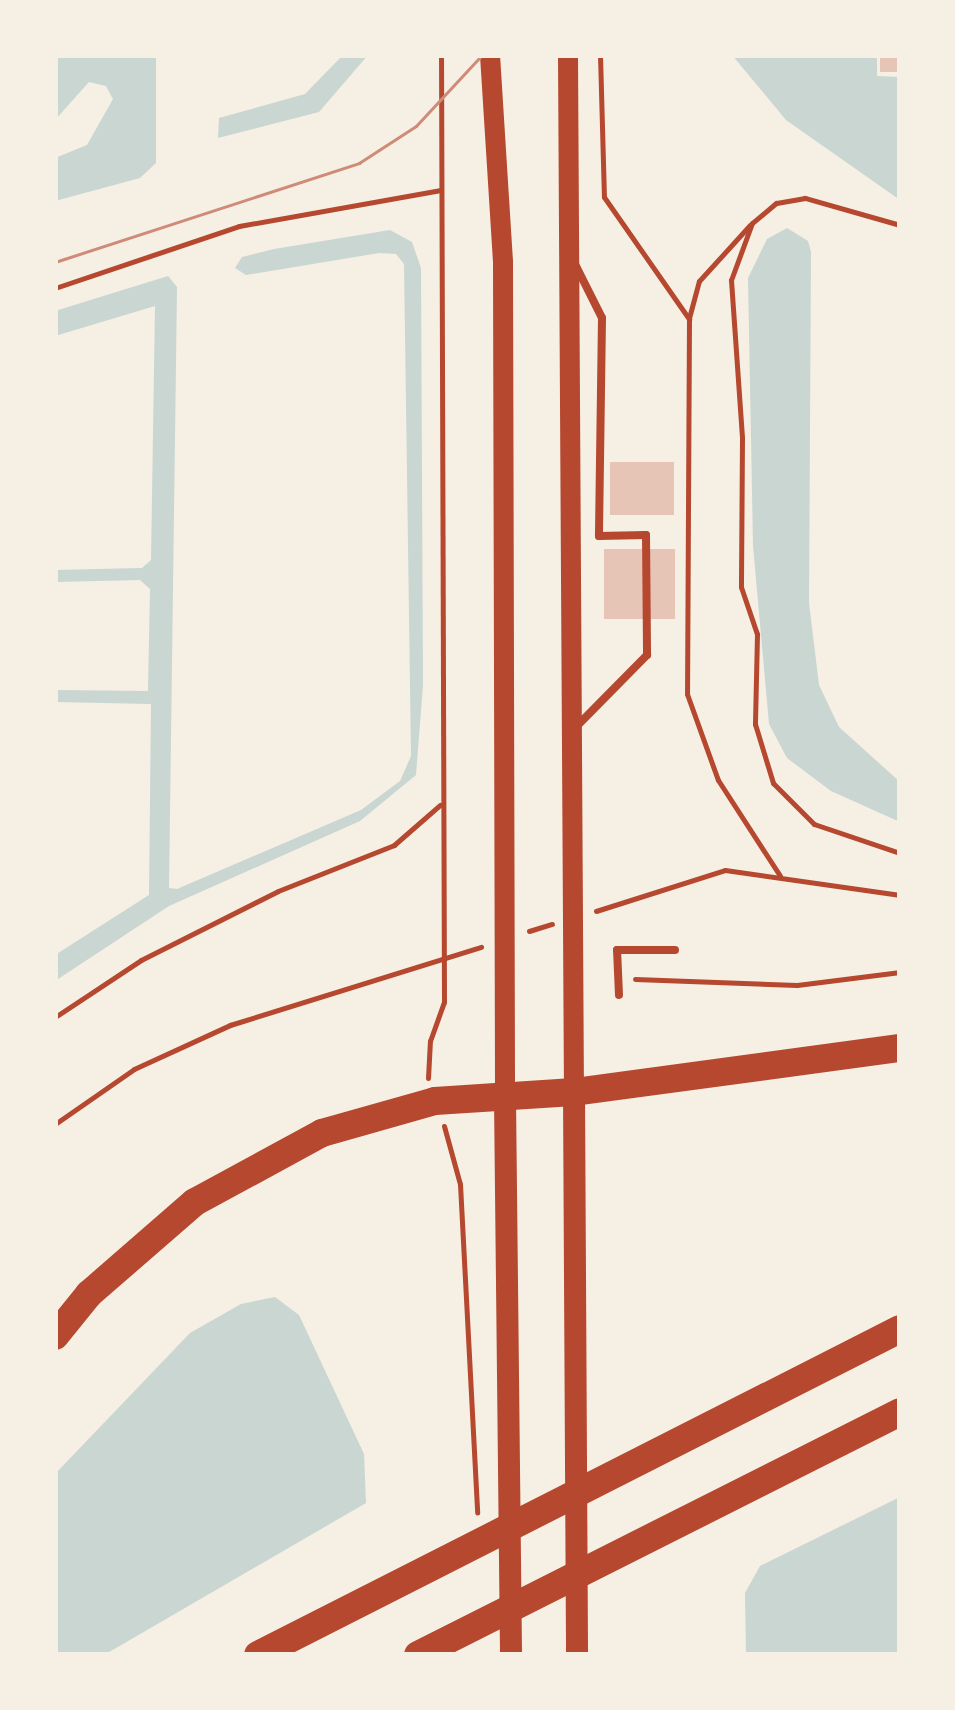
<!DOCTYPE html>
<html>
<head>
<meta charset="utf-8">
<style>
  body { margin:0 }
  #map { position:relative; width:955px; height:1710px; overflow:hidden; background:#f6efe4; font-family:"Fira Sans Condensed",sans-serif }
  div>[style] { position:absolute }
  .water>* { inset:0; background:#c9d6d2 }
  .building>* { inset:0; background:#e6c5b7; transform-origin:0 0 }
  .path>* { height:5px; margin:-2.5px; padding:0 2.5px; transform-origin:2.5px; border-radius:2.5px; background:#b5482f }
  .service>* { height:8px; margin:-4px; padding:0 4px; transform-origin:4px; border-radius:4px; background:#b5482f }
  .secondary>* { height:20px; margin:-10px; padding:0 10px; transform-origin:10px; border-radius:10px; background:#b5482f }
  .primary>* { height:22px; margin:-11px; padding:0 11px; transform-origin:11px; border-radius:11px; background:#b5482f }
  .motorway>* { height:28px; margin:-14px; padding:0 14px; transform-origin:14px; border-radius:14px; background:#b5482f }
  .tram>* { height:2.5px; margin:-1.25px; padding:0 1.25px; transform-origin:1.25px; border-radius:1.25px; background:#cf8b77 }
  span { translate:-50% -50%; white-space:nowrap; text-align:center; line-height:1.15; -webkit-text-stroke:10px #f6efe4; paint-order:stroke }
  .frame { position:absolute; inset:0; border:58px solid #f6efe4; pointer-events:none }
</style>
</head>
<body>
<div id="map">
  <div class="water">
    <div style="clip-path:polygon(55px 55px,156px 55px,156px 163px,140px 178px,55px 201px,55px 158px,87px 145px,113px 99px,106px 86px,89px 82px,55px 120px)"></div>
    <div style="clip-path:polygon(343px 55px,368px 55px,319px 112px,218px 138px,219px 118px,305px 94px)"></div>
    <div style="clip-path:polygon(732px 55px,877px 55px,877px 76px,900px 77px,900px 200px,786px 120px)"></div>
    <div style="clip-path:polygon(787px 228px,808px 241px,811px 252px,809px 603px,819px 685px,839px 727px,900px 782px,900px 822px,831px 791px,787px 758px,769px 724px,753px 546px,748px 278px,767px 239px)"></div>
    <div style="clip-path:polygon(390px 230px,412px 242px,421px 268px,423px 685px,416px 775px,360px 821px,169px 906px,55px 981px,55px 955px,149px 895px,151px 704px,55px 702px,55px 690px,148px 691px,150px 589px,140px 580px,55px 582px,55px 570px,142px 568px,151px 560px,155px 306px,55px 336px,55px 311px,168px 276px,177px 287px,169px 888px,177px 889px,361px 810px,400px 781px,411px 756px,404px 264px,396px 254px,379px 253px,246px 275px,235px 268px,242px 257px,274px 249px)"></div>
    <div style="clip-path:polygon(275px 1297px,299px 1315px,364px 1454px,366px 1503px,104px 1655px,55px 1655px,55px 1474px,190px 1333px,241px 1304px)"></div>
    <div style="clip-path:polygon(900px 1497px,900px 1655px,746px 1655px,745px 1593px,760px 1566px)"></div>
  </div>
  <div class="building">
    <div style="left:880px;top:55px;width:20px;height:17px"></div>
    <div style="left:674px;top:462px;width:53px;height:64px;rotate:90deg"></div>
    <div style="left:604px;top:549px;width:71px;height:70px"></div>
  </div>
  <div class="path">
    <div style="left:600px;top:55px;width:142px;rotate:88.4deg"></div>
    <div style="left:604px;top:197px;width:149px;rotate:55.1deg"></div>
    <div style="left:689px;top:319px;width:375px;rotate:90.3deg"></div>
    <div style="left:687px;top:694px;width:91px;rotate:70.2deg"></div>
    <div style="left:718px;top:780px;width:114px;rotate:57.1deg"></div>
    <div style="left:900px;top:225px;width:99px;rotate:-164.1deg"></div>
    <div style="left:805px;top:198px;width:29px;rotate:170deg"></div>
    <div style="left:776px;top:203px;width:31px;rotate:140deg"></div>
    <div style="left:752px;top:223px;width:61px;rotate:110.2deg"></div>
    <div style="left:731px;top:280px;width:158px;rotate:86deg"></div>
    <div style="left:742px;top:438px;width:149px;rotate:90.4deg"></div>
    <div style="left:741px;top:587px;width:50px;rotate:71.2deg"></div>
    <div style="left:757px;top:634px;width:90px;rotate:91.3deg"></div>
    <div style="left:755px;top:724px;width:62px;rotate:73deg"></div>
    <div style="left:773px;top:783px;width:58px;rotate:45deg"></div>
    <div style="left:814px;top:824px;width:91px;rotate:18.6deg"></div>
    <div style="left:55px;top:288px;width:194px;rotate:-18.6deg"></div>
    <div style="left:239px;top:226px;width:205px;rotate:-10.1deg"></div>
    <div style="left:689px;top:318px;width:38px;rotate:-75deg"></div>
    <div style="left:699px;top:281px;width:76px;rotate:-47.7deg"></div>
    <div style="left:596px;top:911px;width:135px;rotate:-17.6deg"></div>
    <div style="left:725px;top:870px;width:177px;rotate:8.1deg"></div>
    <div style="left:529px;top:931px;width:24px;rotate:-17deg"></div>
    <div style="left:635px;top:979px;width:162px;rotate:2.1deg"></div>
    <div style="left:797px;top:985px;width:104px;rotate:-7.2deg"></div>
    <div style="left:55px;top:1017px;width:103px;rotate:-33.5deg"></div>
    <div style="left:141px;top:960px;width:153px;rotate:-26.7deg"></div>
    <div style="left:278px;top:891px;width:125px;rotate:-21.6deg"></div>
    <div style="left:394px;top:845px;width:61px;rotate:-41deg"></div>
    <div style="left:428px;top:1078px;width:37px;rotate:-87deg"></div>
    <div style="left:430px;top:1041px;width:41px;rotate:-70.3deg"></div>
    <div style="left:444px;top:1002px;width:947px;rotate:-90.18deg"></div>
    <div style="left:55px;top:1124px;width:96px;rotate:-34.8deg"></div>
    <div style="left:134px;top:1069px;width:106px;rotate:-24.6deg"></div>
    <div style="left:230px;top:1025px;width:263px;rotate:-17.3deg"></div>
    <div style="left:444px;top:1126px;width:60px;rotate:74.6deg"></div>
    <div style="left:460px;top:1184px;width:329px;rotate:87deg"></div>
  </div>
  <div class="service">
    <div style="left:575px;top:264px;width:60px;rotate:63.4deg"></div>
    <div style="left:602px;top:318px;width:218px;rotate:90.8deg"></div>
    <div style="left:599px;top:536px;width:47px;rotate:-1.2deg"></div>
    <div style="left:646px;top:535px;width:120px;rotate:89.5deg"></div>
    <div style="left:647px;top:655px;width:101px;rotate:134.6deg"></div>
    <div style="left:619px;top:995px;width:45px;rotate:-92.5deg"></div>
    <div style="left:617px;top:950px;width:58px"></div>
  </div>
  <div class="secondary">
    <div style="left:490px;top:55px;width:207px;rotate:86.4deg"></div>
    <div style="left:503px;top:262px;width:836px;rotate:89.86deg"></div>
    <div style="left:568px;top:55px;width:1037px;rotate:89.67deg"></div>
  </div>
  <div class="primary">
    <div style="left:574px;top:1092px;width:563px;rotate:89.69deg"></div>
    <div style="left:505px;top:1098px;width:557px;rotate:89.38deg"></div>
  </div>
  <div class="motorway">
    <div style="left:55px;top:1336px;width:54px;rotate:-51deg"></div>
    <div style="left:89px;top:1294px;width:140px;rotate:-41deg"></div>
    <div style="left:195px;top:1202px;width:145px;rotate:-28.5deg"></div>
    <div style="left:322px;top:1133px;width:117px;rotate:-15.8deg"></div>
    <div style="left:435px;top:1101px;width:139px;rotate:-3.7deg"></div>
    <div style="left:574px;top:1092px;width:329px;rotate:-7.7deg"></div>
    <div style="left:258px;top:1655px;width:720px;rotate:-26.92deg"></div>
    <div style="left:418px;top:1655px;width:540px;rotate:-26.75deg"></div>
  </div>
  <div class="tram">
    <div style="left:55px;top:262px;width:320px;rotate:-18deg"></div>
    <div style="left:359px;top:163px;width:68px;rotate:-33deg"></div>
    <div style="left:416px;top:126px;width:97px;rotate:-47.1deg"></div>
  </div>
  <div class="frame"></div>
</div>
</body>
</html>
